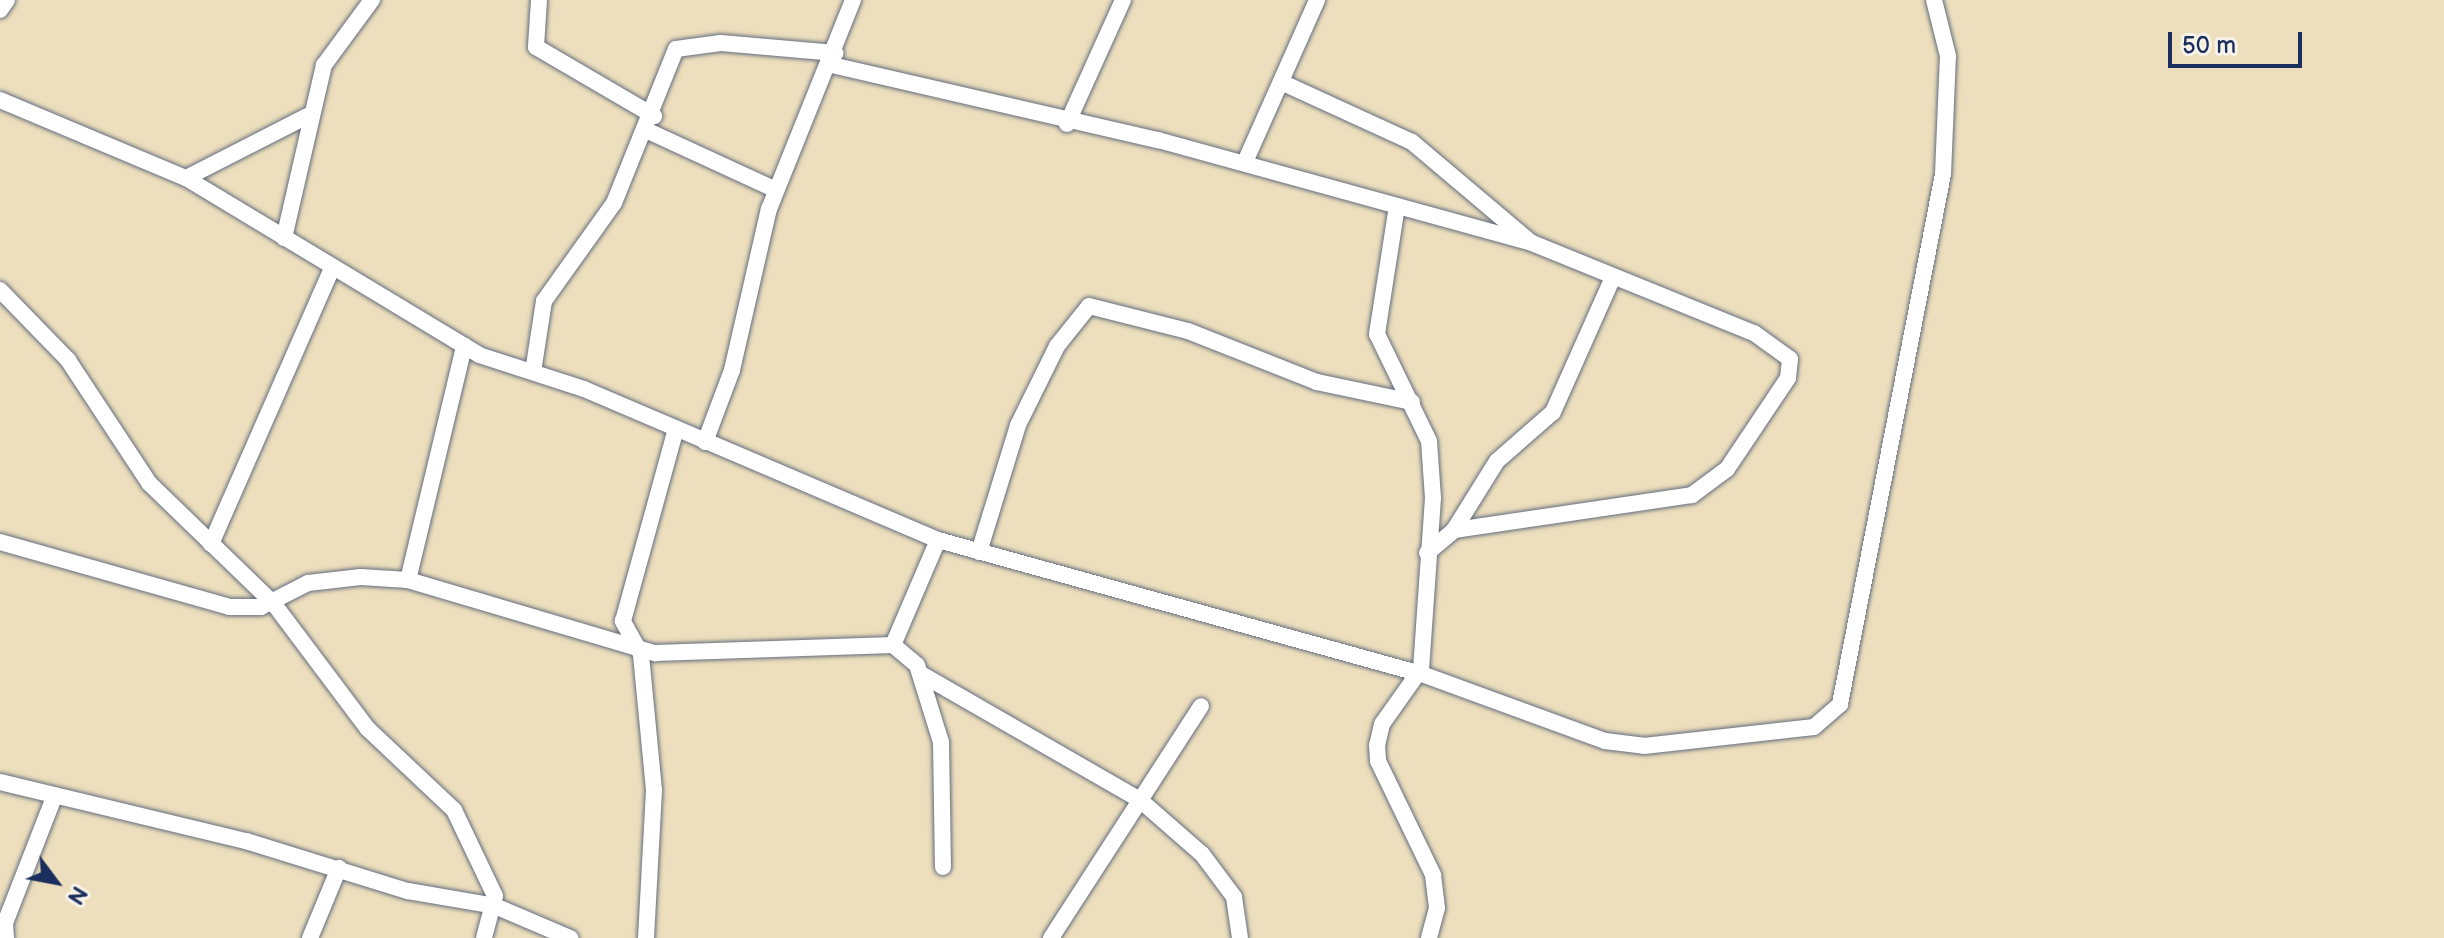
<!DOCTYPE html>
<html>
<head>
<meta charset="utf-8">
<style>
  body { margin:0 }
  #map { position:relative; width:2444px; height:938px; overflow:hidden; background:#eddfbd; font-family:"Balsamiq Sans",sans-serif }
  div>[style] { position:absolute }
  .roads { filter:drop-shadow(0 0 2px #646d7f) drop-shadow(0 0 2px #646d7f) }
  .minor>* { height:16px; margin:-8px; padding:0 8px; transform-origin:8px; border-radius:8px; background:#fff }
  span { translate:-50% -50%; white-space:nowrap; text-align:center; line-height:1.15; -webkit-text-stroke:7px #f7f3e8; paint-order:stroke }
  .north { position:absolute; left:16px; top:842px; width:80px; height:80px; -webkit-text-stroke:6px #f7f3e8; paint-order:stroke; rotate:122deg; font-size:22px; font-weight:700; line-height:32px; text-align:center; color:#1b2f5e }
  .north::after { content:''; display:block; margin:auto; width:28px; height:36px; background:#1b2f5e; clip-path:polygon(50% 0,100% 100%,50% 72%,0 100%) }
  .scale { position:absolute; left:2168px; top:32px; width:134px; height:36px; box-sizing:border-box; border:4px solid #1b2f5e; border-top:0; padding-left:10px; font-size:24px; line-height:28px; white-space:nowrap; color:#1b2f5e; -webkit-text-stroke:6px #f7f3e8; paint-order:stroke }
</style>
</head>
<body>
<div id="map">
  <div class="roads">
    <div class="minor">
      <div style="left:539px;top:0;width:47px;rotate:93.7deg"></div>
      <div style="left:536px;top:47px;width:137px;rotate:30.3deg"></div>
      <div style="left:0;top:10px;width:12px;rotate:-55deg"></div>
      <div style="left:832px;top:65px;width:335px;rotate:13deg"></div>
      <div style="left:1158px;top:140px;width:388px;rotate:15.4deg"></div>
      <div style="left:1532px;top:243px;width:240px;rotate:22.1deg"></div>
      <div style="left:1754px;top:333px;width:44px;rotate:35.8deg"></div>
      <div style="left:1790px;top:359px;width:19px;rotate:96deg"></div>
      <div style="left:1788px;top:378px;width:110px;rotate:123.8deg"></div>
      <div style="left:1727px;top:469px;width:44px;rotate:143.4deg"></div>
      <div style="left:1692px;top:495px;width:241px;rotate:171.6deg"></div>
      <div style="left:1281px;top:82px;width:144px;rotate:24.6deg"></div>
      <div style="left:1412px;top:142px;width:153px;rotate:40.2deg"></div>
      <div style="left:0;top:100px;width:202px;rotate:22.8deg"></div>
      <div style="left:186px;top:178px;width:342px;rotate:31.1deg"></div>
      <div style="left:479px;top:355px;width:110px;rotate:17.9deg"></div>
      <div style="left:584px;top:389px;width:385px;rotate:23.1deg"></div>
      <div style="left:938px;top:540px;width:499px;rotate:15.5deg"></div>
      <div style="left:1419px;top:673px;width:198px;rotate:20.1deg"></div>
      <div style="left:1605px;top:741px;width:39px;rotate:7deg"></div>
      <div style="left:1644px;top:746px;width:171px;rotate:-6.4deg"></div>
      <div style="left:1814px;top:727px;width:35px;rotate:-41deg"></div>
      <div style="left:1840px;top:704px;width:540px;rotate:-79deg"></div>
      <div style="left:1943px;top:174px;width:118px;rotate:-87.6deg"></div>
      <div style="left:1948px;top:56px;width:58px;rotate:-104deg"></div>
      <div style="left:1067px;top:124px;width:136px;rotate:-65.7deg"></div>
      <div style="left:648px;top:131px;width:141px;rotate:24.7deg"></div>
      <div style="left:1245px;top:162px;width:177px;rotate:-66deg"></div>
      <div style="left:186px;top:178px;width:136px;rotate:-27.1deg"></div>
      <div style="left:1397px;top:206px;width:130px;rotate:98.9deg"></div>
      <div style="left:1377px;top:334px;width:119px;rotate:64.1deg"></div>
      <div style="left:1429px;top:441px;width:57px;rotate:86deg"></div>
      <div style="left:1433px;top:498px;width:171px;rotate:94deg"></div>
      <div style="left:1421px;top:669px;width:67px;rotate:125.3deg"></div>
      <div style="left:1382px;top:724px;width:22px;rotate:103deg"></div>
      <div style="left:1377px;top:745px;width:16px;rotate:86deg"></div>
      <div style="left:1378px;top:761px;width:127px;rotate:64.2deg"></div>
      <div style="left:1433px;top:875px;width:33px;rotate:83deg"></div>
      <div style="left:1437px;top:908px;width:31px;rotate:105deg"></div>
      <div style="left:284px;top:238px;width:178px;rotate:-77deg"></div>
      <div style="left:324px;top:65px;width:81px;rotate:-53.6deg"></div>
      <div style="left:0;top:290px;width:98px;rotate:45.8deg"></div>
      <div style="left:68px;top:360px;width:147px;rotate:56.6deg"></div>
      <div style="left:149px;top:483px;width:174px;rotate:44.1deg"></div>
      <div style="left:274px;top:604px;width:156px;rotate:53.1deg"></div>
      <div style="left:368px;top:729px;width:118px;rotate:43.3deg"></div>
      <div style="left:454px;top:810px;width:95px;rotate:64.5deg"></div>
      <div style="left:495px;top:896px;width:43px;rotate:104.7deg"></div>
      <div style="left:533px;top:372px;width:72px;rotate:-81.2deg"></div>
      <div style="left:544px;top:301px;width:120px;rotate:-54.5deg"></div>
      <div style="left:614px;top:203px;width:166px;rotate:-68.1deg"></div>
      <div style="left:676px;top:49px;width:45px;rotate:-7.6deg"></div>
      <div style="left:721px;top:43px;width:115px;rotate:5deg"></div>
      <div style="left:705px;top:442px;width:77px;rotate:-69.4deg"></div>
      <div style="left:732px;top:370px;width:165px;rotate:-77.1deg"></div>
      <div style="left:769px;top:209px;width:225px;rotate:-68.1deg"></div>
      <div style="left:0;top:542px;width:238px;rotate:15.8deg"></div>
      <div style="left:229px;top:607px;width:32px"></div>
      <div style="left:261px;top:607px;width:53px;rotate:-27.1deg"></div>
      <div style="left:308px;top:583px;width:53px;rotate:-6.5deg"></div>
      <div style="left:361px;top:577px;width:47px;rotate:3.7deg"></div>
      <div style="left:408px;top:580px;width:258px;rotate:16.5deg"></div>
      <div style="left:655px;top:653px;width:238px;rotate:-1.9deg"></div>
      <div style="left:893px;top:645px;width:31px;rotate:40deg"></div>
      <div style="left:917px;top:665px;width:81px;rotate:72.7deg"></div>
      <div style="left:941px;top:742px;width:125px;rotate:89.1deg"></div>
      <div style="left:211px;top:544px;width:298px;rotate:-66.3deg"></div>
      <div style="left:979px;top:552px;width:133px;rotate:-72.9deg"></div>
      <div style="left:1018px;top:425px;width:88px;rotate:-63.7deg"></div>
      <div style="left:1057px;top:346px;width:51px;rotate:-51.3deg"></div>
      <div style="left:1089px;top:306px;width:102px;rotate:14.2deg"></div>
      <div style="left:1188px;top:331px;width:139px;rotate:21.6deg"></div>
      <div style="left:1317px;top:382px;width:97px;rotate:11.9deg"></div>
      <div style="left:1427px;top:553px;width:35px;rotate:-40deg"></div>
      <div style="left:1454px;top:530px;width:81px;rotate:-58.1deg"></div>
      <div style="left:1497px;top:461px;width:74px;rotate:-41.2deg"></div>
      <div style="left:1553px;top:412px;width:148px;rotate:-66deg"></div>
      <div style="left:408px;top:580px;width:241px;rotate:-76.5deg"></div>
      <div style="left:893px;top:645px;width:114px;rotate:-66.8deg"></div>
      <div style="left:921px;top:674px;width:253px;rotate:29.9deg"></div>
      <div style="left:1140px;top:800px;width:82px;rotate:41.1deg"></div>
      <div style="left:1202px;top:854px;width:54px;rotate:53.3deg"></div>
      <div style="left:1234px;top:897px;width:41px;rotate:81.7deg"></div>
      <div style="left:0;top:782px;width:253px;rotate:13.5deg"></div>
      <div style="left:246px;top:841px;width:170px;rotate:17.2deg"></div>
      <div style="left:408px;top:891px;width:88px;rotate:9.8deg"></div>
      <div style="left:495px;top:906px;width:82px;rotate:23.1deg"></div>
      <div style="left:6px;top:938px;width:15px;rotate:-94deg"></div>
      <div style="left:5px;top:923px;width:137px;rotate:-68.7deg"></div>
      <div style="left:310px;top:938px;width:76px;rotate:-67.5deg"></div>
      <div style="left:646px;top:938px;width:148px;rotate:-86.9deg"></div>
      <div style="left:654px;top:790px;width:137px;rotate:-95.5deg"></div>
      <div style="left:641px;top:654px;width:38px;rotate:-119deg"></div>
      <div style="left:623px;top:621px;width:199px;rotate:-74.6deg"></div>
      <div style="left:1051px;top:938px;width:276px;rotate:-57.1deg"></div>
    </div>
  </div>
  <div class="north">N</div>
  <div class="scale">50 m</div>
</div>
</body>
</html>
